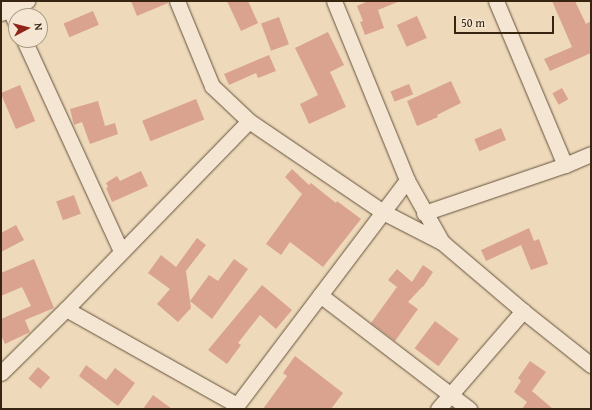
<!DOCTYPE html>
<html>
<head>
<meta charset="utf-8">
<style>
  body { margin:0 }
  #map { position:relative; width:592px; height:410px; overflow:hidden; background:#eed9ba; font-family:"Gentium Book Plus",serif }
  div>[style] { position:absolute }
  .building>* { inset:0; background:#daa38f; transform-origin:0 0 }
  .roads { filter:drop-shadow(0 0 1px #65523c) drop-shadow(0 0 1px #65523c) }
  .street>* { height:15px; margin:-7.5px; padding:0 7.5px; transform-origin:7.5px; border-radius:7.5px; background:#f4e6d2 }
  span { translate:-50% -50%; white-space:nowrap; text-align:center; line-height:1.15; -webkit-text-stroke:4px #f4e6d2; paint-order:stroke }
  .frame { position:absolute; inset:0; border:2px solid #372512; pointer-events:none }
  .north { position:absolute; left:8px; top:8px; width:40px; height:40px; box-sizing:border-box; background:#f4e6d2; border:1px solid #a89985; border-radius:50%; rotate:83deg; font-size:11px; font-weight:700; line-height:16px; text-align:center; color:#372512 }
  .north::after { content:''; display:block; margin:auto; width:14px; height:18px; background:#8f2418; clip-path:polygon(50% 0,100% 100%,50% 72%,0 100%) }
  .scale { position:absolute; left:454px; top:16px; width:100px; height:18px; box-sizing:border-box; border:2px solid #372512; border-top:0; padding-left:5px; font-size:12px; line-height:14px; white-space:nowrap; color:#372512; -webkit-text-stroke:3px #f4e6d2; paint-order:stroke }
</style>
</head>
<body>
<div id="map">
  <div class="building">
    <div style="clip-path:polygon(131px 1px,168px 1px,168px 3px,137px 16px)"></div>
    <div style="clip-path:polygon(227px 1px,248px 1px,258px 23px,241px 31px)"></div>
    <div style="clip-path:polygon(368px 1px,400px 1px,378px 10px,384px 28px,365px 35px,360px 22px,363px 21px,357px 6px)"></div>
    <div style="clip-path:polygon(552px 1px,575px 1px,586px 24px,591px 21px,591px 53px,550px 71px,544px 59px,572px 47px)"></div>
    <div style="left:93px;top:11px;width:15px;height:32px;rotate:67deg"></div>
    <div style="left:417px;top:16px;width:24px;height:22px;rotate:66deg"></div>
    <div style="left:279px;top:17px;width:29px;height:19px;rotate:70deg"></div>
    <div style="clip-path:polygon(328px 32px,344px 65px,330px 72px,346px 107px,309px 124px,300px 104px,318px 95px,295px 48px)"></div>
    <div style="clip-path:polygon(269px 55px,276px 71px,258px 78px,256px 73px,229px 85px,224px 74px)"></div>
    <div style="clip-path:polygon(451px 81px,461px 103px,437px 115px,438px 117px,417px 126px,407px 101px)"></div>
    <div style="left:409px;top:84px;width:11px;height:20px;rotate:68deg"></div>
    <div style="left:20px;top:85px;width:39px;height:21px;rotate:67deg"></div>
    <div style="left:562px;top:88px;width:13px;height:11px;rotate:61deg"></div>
    <div style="left:196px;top:99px;width:22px;height:58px;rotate:68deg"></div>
    <div style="clip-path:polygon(98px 101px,105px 126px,115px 123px,118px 134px,90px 144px,82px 122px,74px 125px,70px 109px)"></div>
    <div style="left:501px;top:128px;width:13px;height:29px;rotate:67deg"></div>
    <div style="clip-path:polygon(292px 169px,309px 185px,311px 183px,336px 203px,337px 201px,361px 219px,323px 267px,290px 242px,281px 255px,266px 244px,302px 194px,285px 177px)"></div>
    <div style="clip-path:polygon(141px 171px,148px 186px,112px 202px,106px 188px,108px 187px,106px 183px,117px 176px,120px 181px)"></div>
    <div style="left:74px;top:195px;width:20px;height:19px;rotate:70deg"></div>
    <div style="clip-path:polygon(16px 225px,24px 240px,1px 252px,1px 233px)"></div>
    <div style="clip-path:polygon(529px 228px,534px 241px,539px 239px,548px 264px,531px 270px,521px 245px,486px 261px,481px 250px)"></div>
    <div style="clip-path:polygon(197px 238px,206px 245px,186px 271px,191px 308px,178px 322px,157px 304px,170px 289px,148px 273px,161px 255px,176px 267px)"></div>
    <div style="clip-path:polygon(34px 259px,54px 308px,25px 320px,30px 332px,5px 344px,1px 335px,1px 319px,31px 306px,22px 287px,1px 296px,1px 273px)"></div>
    <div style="clip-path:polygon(234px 259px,248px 269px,212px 319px,190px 301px,209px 275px,218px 281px)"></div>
    <div style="clip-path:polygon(423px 265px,433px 272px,423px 287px,422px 287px,408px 302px,418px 309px,395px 341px,371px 323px,397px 287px,388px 280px,397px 269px,412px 282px)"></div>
    <div style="clip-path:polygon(262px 285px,292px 310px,276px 329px,260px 315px,238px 343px,241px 345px,227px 364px,208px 350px)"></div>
    <div style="left:435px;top:321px;width:30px;height:34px;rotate:37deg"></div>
    <div style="clip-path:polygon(295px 356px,343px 393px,331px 409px,263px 409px,287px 376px,283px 373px)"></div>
    <div style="clip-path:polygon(530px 361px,546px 372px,532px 391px,553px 409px,522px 409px,527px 402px,514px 392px,521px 381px,518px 378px)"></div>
    <div style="clip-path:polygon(86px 365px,106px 380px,115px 368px,135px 383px,118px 406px,79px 376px)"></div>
    <div style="left:38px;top:367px;width:16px;height:15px;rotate:40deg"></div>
    <div style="clip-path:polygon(153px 395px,172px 409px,143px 409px)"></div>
  </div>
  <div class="roads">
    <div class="street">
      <div style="left:6px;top:1px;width:24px;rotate:66deg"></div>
      <div style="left:177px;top:1px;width:92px;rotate:67.6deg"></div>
      <div style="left:212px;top:86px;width:51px;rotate:43.4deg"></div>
      <div style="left:249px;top:121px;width:162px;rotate:34.2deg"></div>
      <div style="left:383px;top:212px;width:68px;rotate:27.3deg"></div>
      <div style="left:443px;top:243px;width:105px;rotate:40.4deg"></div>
      <div style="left:523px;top:311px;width:87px;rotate:38.5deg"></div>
      <div style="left:334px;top:1px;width:193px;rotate:67.8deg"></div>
      <div style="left:407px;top:180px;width:71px;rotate:60.6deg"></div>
      <div style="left:496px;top:1px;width:178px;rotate:67.2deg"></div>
      <div style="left:1px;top:13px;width:29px;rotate:-25deg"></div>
      <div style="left:24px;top:40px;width:232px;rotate:65.3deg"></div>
      <div style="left:424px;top:213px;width:149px;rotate:-18.8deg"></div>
      <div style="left:565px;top:165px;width:28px;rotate:-23deg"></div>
      <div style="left:320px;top:295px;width:188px;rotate:37.4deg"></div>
      <div style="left:66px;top:309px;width:196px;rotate:29.3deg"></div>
      <div style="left:1px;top:373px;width:91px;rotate:-44.6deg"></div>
      <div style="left:66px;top:309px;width:262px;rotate:-45.8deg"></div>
      <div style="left:234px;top:409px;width:287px;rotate:-52.9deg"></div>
      <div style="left:438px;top:409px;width:130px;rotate:-49.1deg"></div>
    </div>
  </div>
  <div class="frame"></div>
  <div class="north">N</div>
  <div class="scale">50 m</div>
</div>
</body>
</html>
